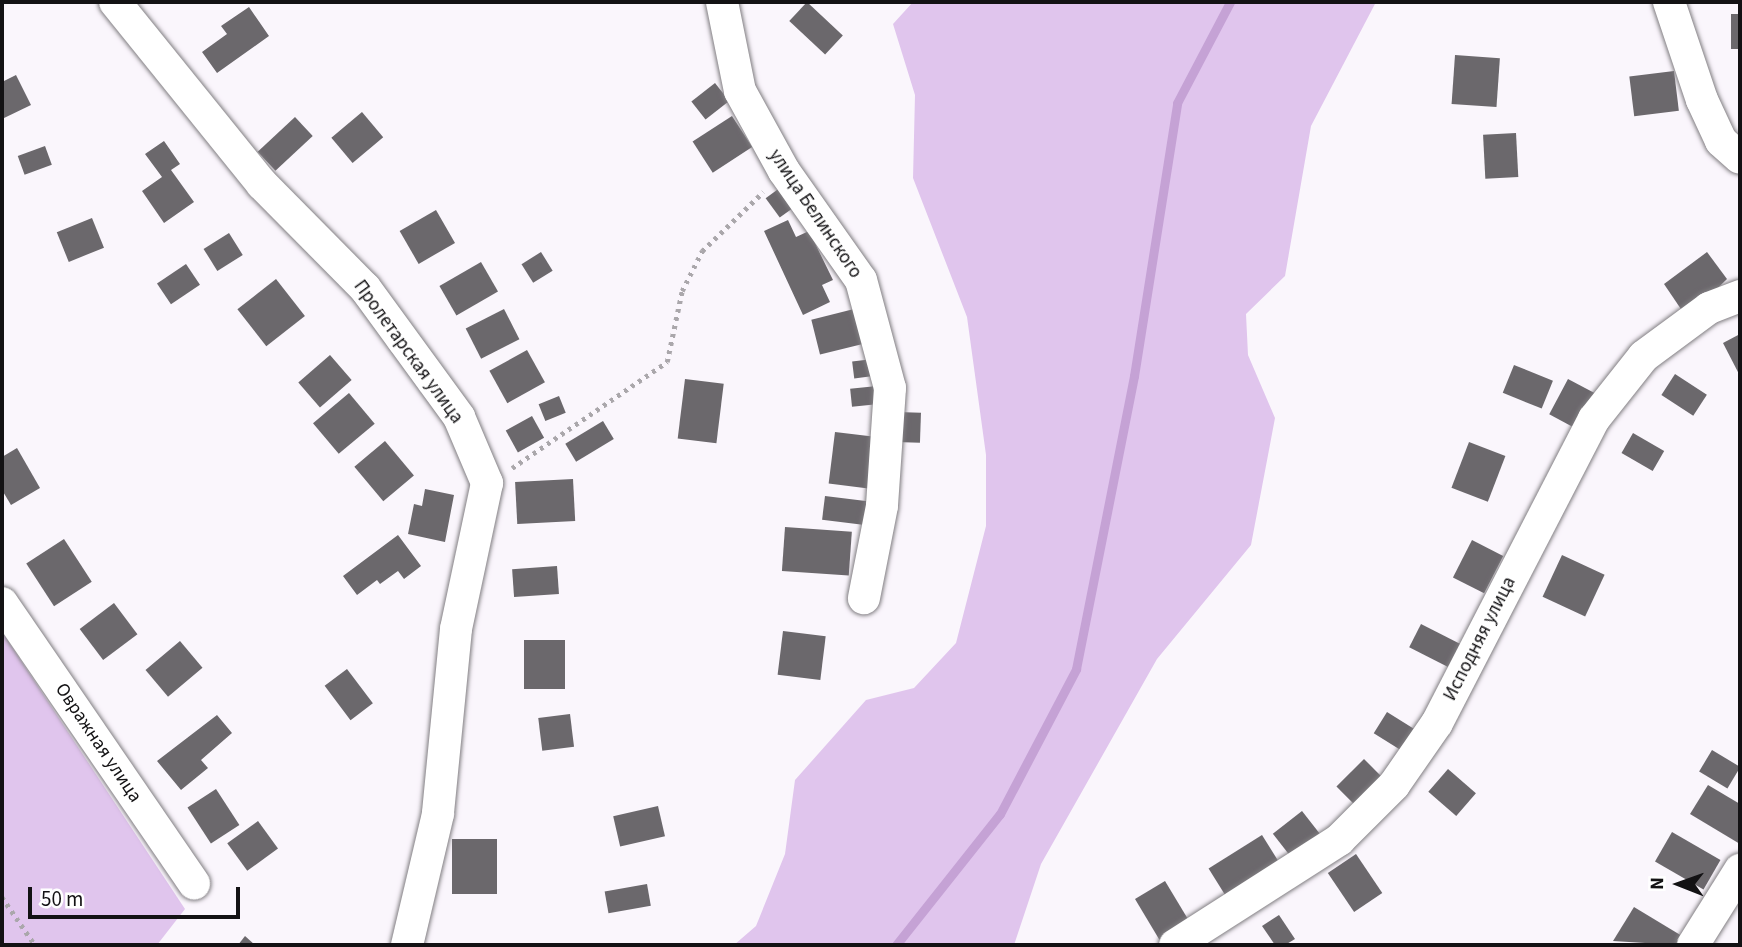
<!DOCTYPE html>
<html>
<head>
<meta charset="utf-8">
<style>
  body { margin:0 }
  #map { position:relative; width:1742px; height:947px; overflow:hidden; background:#faf6fc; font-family:"Source Sans 3",sans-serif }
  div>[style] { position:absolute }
  .green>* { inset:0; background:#e0c5ed }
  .stream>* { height:9px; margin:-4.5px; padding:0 4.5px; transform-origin:4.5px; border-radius:4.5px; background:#c5a2d5 }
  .building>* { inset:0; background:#6b686c; transform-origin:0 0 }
  .path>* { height:4.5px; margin-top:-2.25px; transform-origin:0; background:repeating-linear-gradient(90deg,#aaa7ab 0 3.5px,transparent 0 8.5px) }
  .roads { filter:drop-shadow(0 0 2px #817e82) drop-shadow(0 0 2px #817e82) }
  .street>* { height:32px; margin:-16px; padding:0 16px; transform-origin:16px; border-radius:16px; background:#fff }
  span { translate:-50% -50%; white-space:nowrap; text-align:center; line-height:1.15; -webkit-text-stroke:7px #fff; paint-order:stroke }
  .street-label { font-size:19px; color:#131214 }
  .frame { position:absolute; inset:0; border:4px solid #131214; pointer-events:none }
  .north { position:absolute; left:1644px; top:849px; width:70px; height:70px; -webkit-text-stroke:5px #fff; paint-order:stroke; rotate:271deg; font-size:19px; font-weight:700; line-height:28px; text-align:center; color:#131214 }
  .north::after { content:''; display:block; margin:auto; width:24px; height:32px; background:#131214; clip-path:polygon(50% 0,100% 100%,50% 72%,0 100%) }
  .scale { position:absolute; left:28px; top:887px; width:212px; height:32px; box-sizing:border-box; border:4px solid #131214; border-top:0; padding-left:9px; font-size:21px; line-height:24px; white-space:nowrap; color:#131214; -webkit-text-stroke:5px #fff; paint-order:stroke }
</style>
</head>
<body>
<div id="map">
  <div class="green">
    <div style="clip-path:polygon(913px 2px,1376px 2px,1311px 126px,1285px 276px,1246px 314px,1248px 355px,1275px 418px,1251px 545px,1157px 659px,1041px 864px,1014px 945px,734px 945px,756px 926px,785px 854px,795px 780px,866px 700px,914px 688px,956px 643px,986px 526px,986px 455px,967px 317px,913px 178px,915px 95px,893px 24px)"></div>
    <div style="clip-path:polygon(2px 632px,185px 909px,157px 945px,2px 945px)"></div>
  </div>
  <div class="stream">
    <div style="left:896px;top:945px;width:167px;rotate:-51.6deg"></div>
    <div style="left:1000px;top:814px;width:164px;rotate:-62.3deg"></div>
    <div style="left:1076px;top:669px;width:299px;rotate:-78.8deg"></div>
    <div style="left:1134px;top:376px;width:276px;rotate:-81deg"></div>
    <div style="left:1177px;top:103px;width:114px;rotate:-62.3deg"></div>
  </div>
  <div class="building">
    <div style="left:807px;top:2px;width:49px;height:26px;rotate:43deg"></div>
    <div style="clip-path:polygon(249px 7px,269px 36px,217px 73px,202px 52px,227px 34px,221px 26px)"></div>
    <div style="left:1731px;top:14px;width:9px;height:35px"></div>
    <div style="left:1455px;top:55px;width:45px;height:49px;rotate:4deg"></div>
    <div style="left:1674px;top:71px;width:40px;height:45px;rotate:83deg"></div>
    <div style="clip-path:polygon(16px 75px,31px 105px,2px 119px,2px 82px)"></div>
    <div style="left:715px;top:83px;width:23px;height:30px;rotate:52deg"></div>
    <div style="left:362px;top:112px;width:33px;height:40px;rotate:50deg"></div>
    <div style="left:732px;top:116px;width:37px;height:47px;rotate:57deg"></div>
    <div style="left:295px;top:117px;width:26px;height:51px;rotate:47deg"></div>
    <div style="left:1516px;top:133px;width:44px;height:33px;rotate:87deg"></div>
    <div style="clip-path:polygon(164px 141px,180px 164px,171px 170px,194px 202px,164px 223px,142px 191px,162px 177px,145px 154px)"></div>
    <div style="left:45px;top:146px;width:20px;height:29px;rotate:70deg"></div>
    <div style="left:781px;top:187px;width:24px;height:19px;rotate:54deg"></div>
    <div style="left:436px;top:210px;width:38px;height:42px;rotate:60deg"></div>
    <div style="left:92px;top:218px;width:32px;height:38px;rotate:68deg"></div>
    <div style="clip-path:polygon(788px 220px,796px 237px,809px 231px,833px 280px,822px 285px,830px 302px,803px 315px,764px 231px)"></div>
    <div style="left:229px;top:233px;width:26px;height:30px;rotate:58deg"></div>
    <div style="left:541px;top:252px;width:22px;height:23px;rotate:58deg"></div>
    <div style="clip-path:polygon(1707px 252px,1727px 279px,1687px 318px,1664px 284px)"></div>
    <div style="left:481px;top:262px;width:34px;height:48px;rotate:60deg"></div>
    <div style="left:186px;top:264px;width:25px;height:35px;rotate:56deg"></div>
    <div style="left:276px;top:279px;width:47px;height:49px;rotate:52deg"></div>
    <div style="left:504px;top:309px;width:34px;height:43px;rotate:63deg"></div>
    <div style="left:854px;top:309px;width:36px;height:44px;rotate:76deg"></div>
    <div style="clip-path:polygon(1740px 334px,1740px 376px,1723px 343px)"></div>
    <div style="left:527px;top:350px;width:37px;height:43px;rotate:61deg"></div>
    <div style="left:330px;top:355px;width:33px;height:42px;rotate:49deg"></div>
    <div style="left:873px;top:359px;width:17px;height:21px;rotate:83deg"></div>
    <div style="left:1514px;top:365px;width:42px;height:30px;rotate:22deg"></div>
    <div style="left:1675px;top:374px;width:38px;height:25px;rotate:33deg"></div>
    <div style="left:685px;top:379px;width:39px;height:60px;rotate:7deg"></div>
    <div style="left:1568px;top:379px;width:30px;height:40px;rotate:28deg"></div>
    <div style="left:877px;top:386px;width:18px;height:27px;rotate:84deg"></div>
    <div style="left:349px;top:393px;width:40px;height:47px;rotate:50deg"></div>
    <div style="left:559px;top:396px;width:18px;height:22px;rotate:68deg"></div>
    <div style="left:897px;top:412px;width:24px;height:30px;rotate:2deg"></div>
    <div style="left:532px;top:416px;width:25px;height:30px;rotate:61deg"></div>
    <div style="left:603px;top:421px;width:21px;height:44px;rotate:59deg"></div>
    <div style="left:835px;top:432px;width:42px;height:52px;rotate:7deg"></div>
    <div style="left:1633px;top:433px;width:36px;height:23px;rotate:30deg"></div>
    <div style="left:385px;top:441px;width:45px;height:40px;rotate:50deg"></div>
    <div style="left:1469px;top:442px;width:39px;height:49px;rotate:21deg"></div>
    <div style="clip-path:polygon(17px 448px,40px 488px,11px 505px,2px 490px,2px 457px)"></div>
    <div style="left:573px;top:479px;width:42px;height:58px;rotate:87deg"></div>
    <div style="clip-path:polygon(425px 489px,454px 495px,445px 542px,408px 534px,414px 504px,422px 506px)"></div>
    <div style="left:825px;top:496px;width:43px;height:24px;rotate:7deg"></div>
    <div style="left:785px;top:527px;width:67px;height:44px;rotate:4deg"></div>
    <div style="clip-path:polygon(398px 535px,421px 566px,404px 579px,398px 571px,380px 584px,377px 580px,357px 595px,343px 576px)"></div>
    <div style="left:64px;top:539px;width:51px;height:45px;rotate:57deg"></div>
    <div style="left:1472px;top:540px;width:35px;height:42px;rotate:27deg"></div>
    <div style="left:1562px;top:555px;width:47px;height:46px;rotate:25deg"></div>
    <div style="left:557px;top:566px;width:28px;height:45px;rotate:86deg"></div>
    <div style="left:114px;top:603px;width:39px;height:43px;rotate:53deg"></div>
    <div style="left:1421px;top:624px;width:48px;height:26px;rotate:27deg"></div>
    <div style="left:783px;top:631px;width:43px;height:44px;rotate:7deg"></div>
    <div style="left:524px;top:640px;width:41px;height:49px"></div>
    <div style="left:180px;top:641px;width:35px;height:45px;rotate:50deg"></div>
    <div style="left:347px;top:669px;width:43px;height:28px;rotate:53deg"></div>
    <div style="left:1387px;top:712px;width:34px;height:25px;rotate:32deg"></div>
    <div style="left:570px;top:714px;width:33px;height:32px;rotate:83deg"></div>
    <div style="clip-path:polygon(217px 715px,232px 733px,201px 760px,208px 768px,181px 790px,157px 761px)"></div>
    <div style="left:1712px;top:750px;width:33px;height:25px;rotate:31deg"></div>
    <div style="left:1364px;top:759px;width:31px;height:39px;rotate:45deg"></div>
    <div style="left:1448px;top:769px;width:37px;height:30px;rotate:41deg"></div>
    <div style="clip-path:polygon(1708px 785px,1740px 804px,1740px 844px,1690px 814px)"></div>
    <div style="left:216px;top:789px;width:43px;height:34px;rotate:57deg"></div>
    <div style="left:658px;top:806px;width:31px;height:46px;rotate:77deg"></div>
    <div style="left:1302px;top:811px;width:33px;height:37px;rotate:52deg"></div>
    <div style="left:258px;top:821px;width:34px;height:38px;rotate:54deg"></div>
    <div style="left:1672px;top:832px;width:56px;height:34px;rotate:30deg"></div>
    <div style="left:1262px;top:835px;width:36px;height:63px;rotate:58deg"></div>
    <div style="left:452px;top:839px;width:45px;height:55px"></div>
    <div style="left:1356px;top:854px;width:47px;height:34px;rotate:56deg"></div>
    <div style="left:1165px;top:881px;width:50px;height:35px;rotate:59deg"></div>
    <div style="left:647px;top:884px;width:22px;height:43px;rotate:80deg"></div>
    <div style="clip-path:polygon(1634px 907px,1682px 936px,1677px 945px,1613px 941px)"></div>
    <div style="clip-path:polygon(1279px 915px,1295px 939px,1285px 945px,1275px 945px,1262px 926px)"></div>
    <div style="clip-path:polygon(245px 936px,255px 945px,238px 945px)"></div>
  </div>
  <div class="path">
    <div style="left:512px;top:468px;width:188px;rotate:-34.4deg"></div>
    <div style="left:667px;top:362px;width:73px;rotate:-78.1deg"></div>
    <div style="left:682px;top:291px;width:45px;rotate:-63.4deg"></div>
    <div style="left:702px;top:251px;width:85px;rotate:-44deg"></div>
    <div style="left:2px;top:897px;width:58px;rotate:55.5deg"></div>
  </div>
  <div class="roads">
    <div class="street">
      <div style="left:115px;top:2px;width:234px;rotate:51.1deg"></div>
      <div style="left:262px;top:184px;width:146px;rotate:45.3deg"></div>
      <div style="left:365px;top:288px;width:160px;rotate:53.9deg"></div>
      <div style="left:459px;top:417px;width:72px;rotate:67deg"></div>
      <div style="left:487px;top:483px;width:149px;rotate:102deg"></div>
      <div style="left:456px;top:629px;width:186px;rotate:95.6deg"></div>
      <div style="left:438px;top:814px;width:135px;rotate:103.3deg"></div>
      <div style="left:722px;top:2px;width:91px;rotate:78.6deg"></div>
      <div style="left:740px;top:91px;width:91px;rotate:61.2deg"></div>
      <div style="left:784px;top:171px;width:133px;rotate:54.8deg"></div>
      <div style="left:861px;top:280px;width:112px;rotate:75deg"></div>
      <div style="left:890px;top:388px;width:118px;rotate:93.9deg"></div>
      <div style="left:882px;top:506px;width:94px;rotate:101.1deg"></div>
      <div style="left:1669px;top:2px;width:103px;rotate:71.4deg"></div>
      <div style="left:1702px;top:100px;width:45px;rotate:65.1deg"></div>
      <div style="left:1721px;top:141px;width:25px;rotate:42deg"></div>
      <div style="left:2px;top:603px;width:340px;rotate:55.6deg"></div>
      <div style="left:1175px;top:945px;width:195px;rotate:-32.6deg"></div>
      <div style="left:1339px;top:840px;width:78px;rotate:-45deg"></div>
      <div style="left:1394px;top:785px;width:75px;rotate:-55.3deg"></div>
      <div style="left:1437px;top:723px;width:342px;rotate:-62.7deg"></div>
      <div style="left:1594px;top:419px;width:80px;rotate:-51.6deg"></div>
      <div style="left:1644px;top:356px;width:81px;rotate:-36.4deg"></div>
      <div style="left:1709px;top:308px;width:33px;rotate:-21deg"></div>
      <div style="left:1693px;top:945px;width:89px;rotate:-57.9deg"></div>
    </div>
  </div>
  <div class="street-label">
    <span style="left:815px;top:214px;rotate:56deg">улица Белинского</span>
    <span style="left:408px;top:352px;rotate:54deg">Пролетарская улица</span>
    <span style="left:1480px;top:639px;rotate:-63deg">Исподняя улица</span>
    <span style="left:98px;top:743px;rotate:56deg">Овражная улица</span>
  </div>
  <div class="frame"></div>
  <div class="north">N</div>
  <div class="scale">50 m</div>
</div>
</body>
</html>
